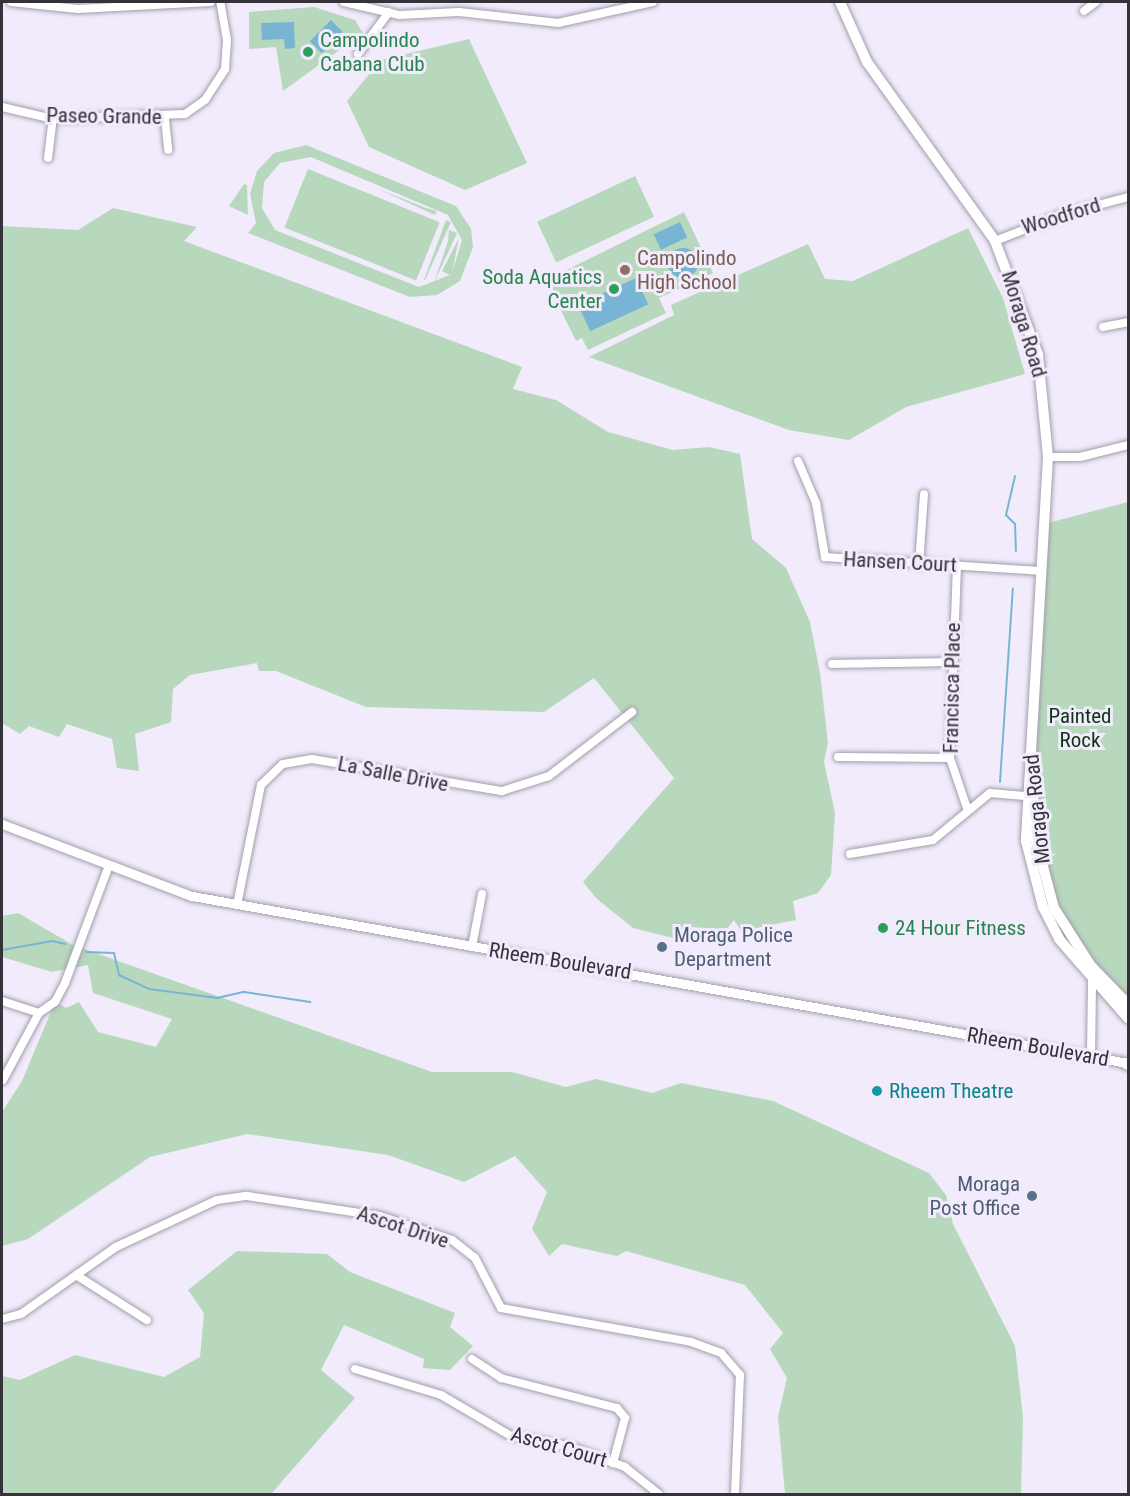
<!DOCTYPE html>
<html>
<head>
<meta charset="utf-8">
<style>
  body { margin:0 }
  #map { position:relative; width:1130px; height:1496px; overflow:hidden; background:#f1ebfb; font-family:"Roboto Condensed",sans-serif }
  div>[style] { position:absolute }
  .green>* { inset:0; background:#b8d8bd; transform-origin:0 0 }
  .water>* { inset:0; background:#78b5d4; transform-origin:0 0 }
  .round { border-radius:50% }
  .stream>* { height:2px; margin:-1px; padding:0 1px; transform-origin:1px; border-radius:1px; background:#78b5d4 }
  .roads { filter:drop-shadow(0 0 2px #a39dac) drop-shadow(0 0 2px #a39dac) }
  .minor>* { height:8px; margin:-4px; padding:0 4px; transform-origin:4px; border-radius:4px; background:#fff }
  .tertiary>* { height:9px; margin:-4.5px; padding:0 4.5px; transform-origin:4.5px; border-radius:4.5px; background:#fff }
  .secondary>* { height:10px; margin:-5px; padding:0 5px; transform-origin:5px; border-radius:5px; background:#fff }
  .dots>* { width:16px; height:16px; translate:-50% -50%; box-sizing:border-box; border:3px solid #f1ebfb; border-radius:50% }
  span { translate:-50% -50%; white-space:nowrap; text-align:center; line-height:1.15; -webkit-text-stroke:6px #f1ebfb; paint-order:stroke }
  .leisure-label { font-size:21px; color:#27864d }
  .left { translate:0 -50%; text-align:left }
  .right { translate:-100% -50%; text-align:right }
  .street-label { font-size:21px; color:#353339 }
  .education-label { font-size:21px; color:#785e54 }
  .park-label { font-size:21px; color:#0e3318 }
  .service-label { font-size:21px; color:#4e5e75 }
  .culture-label { font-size:21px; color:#0d838f }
  .frame { position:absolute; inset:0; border:3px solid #353339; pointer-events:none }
</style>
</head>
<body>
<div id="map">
  <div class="green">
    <div style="clip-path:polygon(314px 7px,355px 20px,363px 33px,283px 91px,276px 47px,249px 49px,249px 12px)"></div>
    <div style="clip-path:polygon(469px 39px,527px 163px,465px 190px,369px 147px,347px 101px,381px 60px)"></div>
    <div style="clip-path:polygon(evenodd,306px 145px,456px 206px,471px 229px,473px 247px,460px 281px,437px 295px,410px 297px,248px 233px,256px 223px,250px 194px,257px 171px,274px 153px,306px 145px,311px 157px,448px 215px,462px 240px,452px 273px,459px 238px,442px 271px,450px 275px,419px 287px,275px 230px,262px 208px,264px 182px,280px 163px,311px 157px)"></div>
    <div style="left:308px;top:169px;width:142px;height:63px;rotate:22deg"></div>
    <div style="left:635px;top:176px;width:45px;height:108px;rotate:65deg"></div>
    <div style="clip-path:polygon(244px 184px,247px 185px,248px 215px,229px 206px)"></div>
    <div style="clip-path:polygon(378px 189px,426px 208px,437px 211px,435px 215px)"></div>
    <div style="clip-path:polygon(113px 208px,197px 227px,184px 241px,522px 367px,513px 389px,556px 400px,608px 432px,673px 450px,709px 447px,740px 454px,752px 539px,786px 568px,810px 622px,820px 673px,828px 743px,824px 762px,835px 813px,831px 875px,818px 893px,793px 901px,796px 920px,741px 931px,734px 920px,727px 929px,689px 927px,681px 940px,633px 928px,597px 899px,583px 882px,674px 778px,594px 678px,544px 712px,366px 707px,276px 671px,259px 671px,257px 663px,190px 675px,173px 689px,171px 722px,135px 734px,139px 771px,117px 768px,112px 739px,67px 724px,59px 737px,29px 726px,20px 734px,2px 723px,2px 226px,78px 230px)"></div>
    <div style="clip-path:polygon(684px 212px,713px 273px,659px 298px,666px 313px,588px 350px,582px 338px,576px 341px,546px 280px)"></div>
    <div style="clip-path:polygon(446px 220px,451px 222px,425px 280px,424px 280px)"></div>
    <div style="clip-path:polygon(968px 228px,1003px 298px,1025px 374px,906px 407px,849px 440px,789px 430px,589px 357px,674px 315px,671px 305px,808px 244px,825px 279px,853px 281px)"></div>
    <div style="clip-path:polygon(449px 230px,457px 233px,434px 283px,448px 241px)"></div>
    <div style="clip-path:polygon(1128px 502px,1128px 1004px,1067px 934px,1045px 877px,1030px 731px,1044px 524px)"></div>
    <div style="clip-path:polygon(18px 913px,73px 945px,432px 1072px,512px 1072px,566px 1087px,596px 1079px,652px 1093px,681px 1083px,773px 1101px,929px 1173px,946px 1195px,953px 1224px,1015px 1346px,1023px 1417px,1021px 1494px,785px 1494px,778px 1417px,787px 1378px,770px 1349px,783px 1333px,745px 1285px,626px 1251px,617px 1256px,562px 1244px,549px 1256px,532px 1229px,547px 1192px,515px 1156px,464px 1182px,388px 1155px,247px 1134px,150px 1157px,28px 1239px,2px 1246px,2px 1112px,22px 1081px,55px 1002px,66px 1008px,79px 1002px,98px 1032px,156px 1047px,172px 1019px,93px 993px,88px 965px,52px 972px,2px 957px,2px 916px)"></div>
    <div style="clip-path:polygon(237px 1251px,327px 1254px,350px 1272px,455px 1313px,450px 1327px,473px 1346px,450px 1370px,423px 1368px,424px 1359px,344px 1325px,321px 1370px,355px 1398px,271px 1494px,2px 1494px,2px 1376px,20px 1380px,75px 1355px,164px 1377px,200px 1357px,204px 1313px,188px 1290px)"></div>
  </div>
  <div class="water">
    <div style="left:331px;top:20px;width:17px;height:30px;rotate:45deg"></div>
    <div style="clip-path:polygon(294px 22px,295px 48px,285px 49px,284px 39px,262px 40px,261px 23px)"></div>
    <div style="left:680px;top:222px;width:17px;height:29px;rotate:65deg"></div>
    <div class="round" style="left:668px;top:248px;width:30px;height:30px"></div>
    <div style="left:636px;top:278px;width:29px;height:64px;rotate:65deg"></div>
  </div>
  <div class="stream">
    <div style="left:1015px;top:476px;width:40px;rotate:103deg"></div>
    <div style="left:1006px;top:515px;width:13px;rotate:45deg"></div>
    <div style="left:1015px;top:524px;width:27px;rotate:88deg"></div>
    <div style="left:1000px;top:782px;width:194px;rotate:-86.2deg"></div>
    <div style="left:2px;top:950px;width:51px;rotate:-10.2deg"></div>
    <div style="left:52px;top:941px;width:14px;rotate:12deg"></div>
    <div style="left:86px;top:952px;width:28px;rotate:2deg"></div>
    <div style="left:114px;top:953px;width:23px;rotate:77deg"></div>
    <div style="left:119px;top:975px;width:33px;rotate:25deg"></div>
    <div style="left:149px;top:989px;width:69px;rotate:7.5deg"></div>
    <div style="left:217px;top:998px;width:28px;rotate:-13deg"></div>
    <div style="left:244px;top:992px;width:67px;rotate:8.6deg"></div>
  </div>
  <div class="roads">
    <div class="minor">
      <div style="left:11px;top:2px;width:67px;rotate:6deg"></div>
      <div style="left:78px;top:9px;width:133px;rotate:-3deg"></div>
      <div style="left:344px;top:2px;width:57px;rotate:13.3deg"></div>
      <div style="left:399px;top:15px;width:60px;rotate:-2.9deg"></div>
      <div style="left:459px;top:12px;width:100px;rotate:6.3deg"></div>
      <div style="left:558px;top:23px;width:97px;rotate:-12.5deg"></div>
      <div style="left:1084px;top:11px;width:15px;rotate:-37deg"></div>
      <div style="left:358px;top:54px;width:52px;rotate:-53.6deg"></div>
      <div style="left:2px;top:107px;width:52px;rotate:13.2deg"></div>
      <div style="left:53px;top:119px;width:132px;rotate:-2.2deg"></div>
      <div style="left:185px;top:114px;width:24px;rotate:-35deg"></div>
      <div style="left:205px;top:100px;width:37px;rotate:-57deg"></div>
      <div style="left:225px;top:69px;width:29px;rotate:-86deg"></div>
      <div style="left:227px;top:40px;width:39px;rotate:-100deg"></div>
      <div style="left:165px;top:119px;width:31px;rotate:84deg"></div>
      <div style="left:48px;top:158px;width:39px;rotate:-83deg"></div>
      <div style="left:995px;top:241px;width:74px;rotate:-21.4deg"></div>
      <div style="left:1064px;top:214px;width:66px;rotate:-14.9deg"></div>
      <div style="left:1103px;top:327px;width:25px;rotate:-11deg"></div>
      <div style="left:1048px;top:457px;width:32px"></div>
      <div style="left:1080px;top:457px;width:49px;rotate:-14deg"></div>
      <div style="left:798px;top:461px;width:46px;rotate:66.8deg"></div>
      <div style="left:816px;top:503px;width:55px;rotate:80.5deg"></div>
      <div style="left:825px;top:557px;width:215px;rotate:3.7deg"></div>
      <div style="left:919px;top:565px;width:71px;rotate:-86deg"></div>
      <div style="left:957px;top:565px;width:193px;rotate:92.1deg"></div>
      <div style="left:950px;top:758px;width:53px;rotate:71.2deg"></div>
      <div style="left:832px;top:664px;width:117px;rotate:-1deg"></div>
      <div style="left:838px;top:757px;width:112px;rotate:0.5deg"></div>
      <div style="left:850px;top:854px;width:84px;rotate:-9.6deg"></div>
      <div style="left:933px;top:840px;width:74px;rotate:-39.5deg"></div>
      <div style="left:990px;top:793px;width:35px;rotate:5deg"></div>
      <div style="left:237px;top:905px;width:122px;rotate:-78.7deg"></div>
      <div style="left:261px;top:785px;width:30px;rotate:-44deg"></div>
      <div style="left:283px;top:764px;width:29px;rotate:-10deg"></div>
      <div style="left:312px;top:759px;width:193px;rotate:9.6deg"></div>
      <div style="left:502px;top:791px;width:49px;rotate:-17.7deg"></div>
      <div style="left:549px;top:776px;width:105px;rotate:-37.6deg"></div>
      <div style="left:472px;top:947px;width:54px;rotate:-79.3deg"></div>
      <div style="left:2px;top:1001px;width:39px;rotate:18deg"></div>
      <div style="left:1091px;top:1056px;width:75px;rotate:-89.2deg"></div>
      <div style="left:3px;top:1080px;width:76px;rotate:-61.8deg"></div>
      <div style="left:39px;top:1013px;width:19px;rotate:-35deg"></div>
      <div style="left:55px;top:1002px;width:21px;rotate:-62deg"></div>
      <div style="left:65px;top:983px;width:123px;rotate:-69.5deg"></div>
      <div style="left:76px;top:1275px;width:84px;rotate:32.4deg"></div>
      <div style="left:2px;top:1319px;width:20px;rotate:-15deg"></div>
      <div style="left:21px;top:1314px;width:116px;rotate:-35.2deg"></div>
      <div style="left:116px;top:1247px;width:111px;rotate:-25deg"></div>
      <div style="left:217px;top:1200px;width:30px;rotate:-8deg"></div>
      <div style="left:247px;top:1196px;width:134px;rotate:8.6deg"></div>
      <div style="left:380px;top:1216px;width:76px;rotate:18.4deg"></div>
      <div style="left:452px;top:1240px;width:29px;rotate:38deg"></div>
      <div style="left:475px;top:1258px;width:56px;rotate:62.5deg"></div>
      <div style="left:501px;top:1308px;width:193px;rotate:10.1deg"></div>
      <div style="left:691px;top:1342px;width:32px;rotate:20deg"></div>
      <div style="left:721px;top:1353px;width:29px;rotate:49deg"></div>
      <div style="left:740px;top:1375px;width:119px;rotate:92.4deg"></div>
      <div style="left:472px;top:1359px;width:35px;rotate:33deg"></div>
      <div style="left:501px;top:1378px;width:120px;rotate:14.5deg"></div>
      <div style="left:617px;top:1408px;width:13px;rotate:51deg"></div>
      <div style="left:625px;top:1418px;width:47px;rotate:104.9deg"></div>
      <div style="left:355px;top:1369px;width:90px;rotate:16.8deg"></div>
      <div style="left:441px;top:1395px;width:81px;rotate:30.4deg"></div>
      <div style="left:511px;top:1436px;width:58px;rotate:10deg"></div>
      <div style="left:568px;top:1446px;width:61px;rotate:20.2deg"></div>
      <div style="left:625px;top:1467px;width:43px;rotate:38.5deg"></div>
    </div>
    <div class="tertiary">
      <div style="left:2px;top:824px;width:203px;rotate:20.8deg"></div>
      <div style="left:192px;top:896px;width:951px;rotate:10.12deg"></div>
    </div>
    <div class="secondary">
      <div style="left:840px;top:2px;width:66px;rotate:65.8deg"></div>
      <div style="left:867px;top:62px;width:220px;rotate:54.4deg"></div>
      <div style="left:995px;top:241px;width:122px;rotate:69.3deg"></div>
      <div style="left:1038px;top:355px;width:102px;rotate:84.4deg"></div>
      <div style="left:1048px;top:457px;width:385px;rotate:93.3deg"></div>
      <div style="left:1026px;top:841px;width:68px;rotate:75.6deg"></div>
      <div style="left:1043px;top:907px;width:36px;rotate:63deg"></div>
      <div style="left:1059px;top:939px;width:105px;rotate:48.9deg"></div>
      <div style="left:1032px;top:776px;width:64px;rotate:86.4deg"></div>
      <div style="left:1036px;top:840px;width:70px;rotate:75.2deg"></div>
      <div style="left:1054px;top:908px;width:69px;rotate:57.5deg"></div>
      <div style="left:1091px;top:966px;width:53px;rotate:45.8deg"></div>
      <div style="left:1125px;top:1063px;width:4px;rotate:34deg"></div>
    </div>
  </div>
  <div class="dots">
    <div style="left:308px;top:52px;background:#2e9e5b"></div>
    <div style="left:625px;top:270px;background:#8d6e63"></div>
    <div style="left:614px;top:289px;background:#2e9e5b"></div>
    <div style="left:883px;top:928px;background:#2e9e5b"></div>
    <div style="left:662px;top:947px;background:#5c6f8a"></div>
    <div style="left:877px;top:1091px;background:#0f9aa8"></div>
    <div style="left:1032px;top:1196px;background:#5c6f8a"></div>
  </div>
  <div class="leisure-label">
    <span class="left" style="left:320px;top:52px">Campolindo<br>Cabana Club</span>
    <span class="right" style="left:602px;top:289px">Soda Aquatics<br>Center</span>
    <span class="left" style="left:895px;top:928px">24 Hour Fitness</span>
  </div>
  <div class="street-label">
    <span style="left:104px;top:116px;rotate:1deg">Paseo Grande</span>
    <span style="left:1061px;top:216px;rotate:-17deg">Woodford</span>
    <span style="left:1024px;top:324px;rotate:73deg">Moraga Road</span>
    <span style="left:900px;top:562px;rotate:3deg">Hansen Court</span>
    <span style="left:952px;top:688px;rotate:-89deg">Francisca Place</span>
    <span style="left:393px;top:774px;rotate:11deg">La Salle Drive</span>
    <span style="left:1037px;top:809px;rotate:-96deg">Moraga Road</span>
    <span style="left:560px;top:961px;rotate:9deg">Rheem Boulevard</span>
    <span style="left:1038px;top:1047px;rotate:10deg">Rheem Boulevard</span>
    <span style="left:403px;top:1227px;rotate:18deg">Ascot Drive</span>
    <span style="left:559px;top:1447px;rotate:16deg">Ascot Court</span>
  </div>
  <div class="education-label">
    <span class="left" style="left:637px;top:270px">Campolindo<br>High School</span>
  </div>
  <div class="park-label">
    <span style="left:1080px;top:728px">Painted<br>Rock</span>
  </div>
  <div class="service-label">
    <span class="left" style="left:674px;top:947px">Moraga Police<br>Department</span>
    <span class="right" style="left:1020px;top:1196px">Moraga<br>Post Office</span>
  </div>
  <div class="culture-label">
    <span class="left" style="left:889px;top:1091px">Rheem Theatre</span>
  </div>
  <div class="frame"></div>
</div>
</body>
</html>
